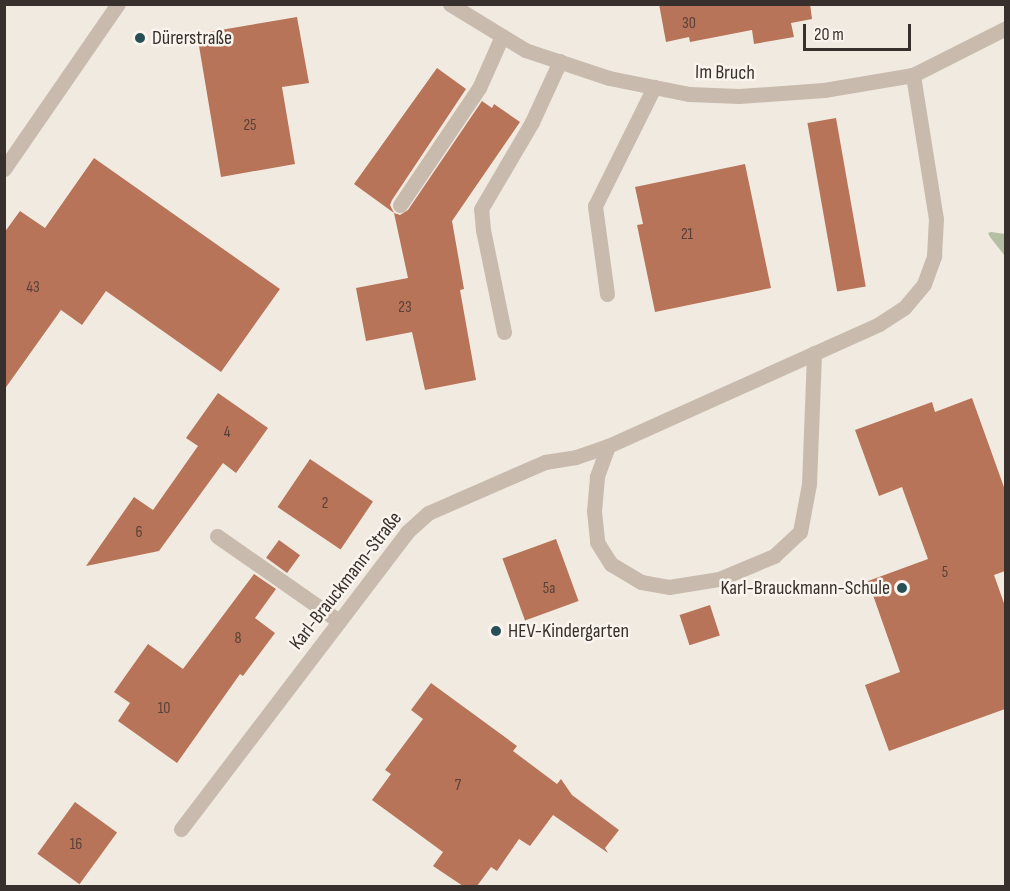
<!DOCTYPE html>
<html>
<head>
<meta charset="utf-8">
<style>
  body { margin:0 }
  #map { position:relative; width:1010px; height:891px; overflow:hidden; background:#f1eae1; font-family:"Sofia Sans Condensed",sans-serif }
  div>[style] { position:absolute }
  .green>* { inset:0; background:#b4bfa3 }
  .building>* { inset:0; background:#b87458; transform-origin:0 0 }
  .service>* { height:15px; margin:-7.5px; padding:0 7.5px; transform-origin:7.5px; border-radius:7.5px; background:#c8bbae }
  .minor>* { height:15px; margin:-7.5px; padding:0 7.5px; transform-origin:7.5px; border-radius:7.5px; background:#c8bbae }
  .dots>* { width:16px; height:16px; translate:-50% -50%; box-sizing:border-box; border:3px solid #f9f4ee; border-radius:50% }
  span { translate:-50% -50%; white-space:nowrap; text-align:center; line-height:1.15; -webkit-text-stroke:5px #f9f4ee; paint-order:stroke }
  .number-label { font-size:16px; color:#584137 }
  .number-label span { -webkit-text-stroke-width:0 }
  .poi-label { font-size:20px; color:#38302c }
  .left { translate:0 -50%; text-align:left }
  .right { translate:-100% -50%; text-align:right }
  .street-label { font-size:20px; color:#38302c }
  .frame { position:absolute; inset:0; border:6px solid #38302c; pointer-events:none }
  .scale { position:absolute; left:803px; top:24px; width:108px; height:27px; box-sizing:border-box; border:3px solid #38302c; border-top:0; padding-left:8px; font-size:18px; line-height:21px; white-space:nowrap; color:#38302c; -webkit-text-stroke:4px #f9f4ee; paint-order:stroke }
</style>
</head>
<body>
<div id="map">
  <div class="green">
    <div style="clip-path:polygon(991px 232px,1005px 234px,1005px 256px,990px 237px,988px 233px)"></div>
  </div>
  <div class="building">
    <div style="clip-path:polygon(659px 4px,810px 4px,812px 19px,791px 23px,794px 37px,754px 44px,752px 30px,690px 42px,689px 37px,666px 42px)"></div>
    <div style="clip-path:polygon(297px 17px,309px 83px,282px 87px,295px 164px,221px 177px,197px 34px)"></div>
    <div style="clip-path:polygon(437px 68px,466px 89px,392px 200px,390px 205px,394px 213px,354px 184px)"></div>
    <div style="clip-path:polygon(482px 101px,492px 108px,494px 104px,520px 122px,452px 221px,464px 289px,460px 290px,476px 380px,425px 390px,412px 332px,366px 341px,356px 288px,408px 278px,394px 213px,400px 215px,408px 210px)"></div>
    <div style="left:836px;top:118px;width:171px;height:29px;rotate:80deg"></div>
    <div style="clip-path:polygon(94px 158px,280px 289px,221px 372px,106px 291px,82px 325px,61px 310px,4px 390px,4px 233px,20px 211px,45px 228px)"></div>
    <div style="clip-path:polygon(745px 164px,771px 288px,655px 312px,637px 225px,643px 224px,635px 187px)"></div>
    <div style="clip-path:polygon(218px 393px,268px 428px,236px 473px,223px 463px,159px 551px,86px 566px,134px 497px,153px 510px,198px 446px,186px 438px)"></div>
    <div style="clip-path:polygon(972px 398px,1005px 490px,1005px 571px,994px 575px,1005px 606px,1005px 709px,889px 751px,865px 685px,900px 672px,868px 581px,928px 559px,902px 487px,879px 496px,855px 430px,932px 402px,935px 412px)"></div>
    <div style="left:310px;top:459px;width:76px;height:58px;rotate:34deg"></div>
    <div style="left:556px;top:539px;width:66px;height:57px;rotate:70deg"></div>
    <div style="left:279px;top:540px;width:26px;height:22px;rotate:36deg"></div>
    <div style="clip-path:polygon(254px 574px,276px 589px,255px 618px,275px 633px,243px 676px,240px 674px,177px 763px,118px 721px,130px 703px,114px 692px,148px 644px,183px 669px)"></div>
    <div style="left:710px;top:605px;width:32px;height:32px;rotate:72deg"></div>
    <div style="clip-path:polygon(431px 683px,517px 746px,513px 751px,557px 784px,561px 779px,572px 795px,619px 830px,605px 848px,608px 853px,553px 815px,530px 846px,519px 839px,497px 871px,491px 867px,477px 886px,463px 886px,433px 866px,443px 852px,372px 800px,391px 774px,385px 770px,423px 719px,411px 710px)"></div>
    <div style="left:75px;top:802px;width:52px;height:64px;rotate:36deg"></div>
  </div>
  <div class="service">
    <div style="left:400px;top:205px;width:141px;rotate:-56deg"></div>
    <div style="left:479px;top:88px;width:57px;rotate:-66.1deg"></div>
    <div style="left:607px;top:294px;width:89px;rotate:-97.8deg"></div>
    <div style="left:595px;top:206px;width:133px;rotate:-63.6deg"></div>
    <div style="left:504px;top:332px;width:104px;rotate:-101.6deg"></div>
    <div style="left:483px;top:230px;width:21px;rotate:-95deg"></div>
    <div style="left:481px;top:209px;width:101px;rotate:-59.6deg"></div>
    <div style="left:532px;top:122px;width:67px;rotate:-65.3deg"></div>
    <div style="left:217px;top:536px;width:149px;rotate:34.9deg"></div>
  </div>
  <div class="minor">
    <div style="left:450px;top:4px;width:88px;rotate:31.5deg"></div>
    <div style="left:525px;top:50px;width:89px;rotate:18.4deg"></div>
    <div style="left:609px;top:78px;width:82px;rotate:11.3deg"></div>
    <div style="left:689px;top:94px;width:50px;rotate:2.3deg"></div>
    <div style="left:739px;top:96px;width:85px;rotate:-4deg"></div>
    <div style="left:824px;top:90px;width:90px;rotate:-9.6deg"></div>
    <div style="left:913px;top:75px;width:104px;rotate:-26.8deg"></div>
    <div style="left:4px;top:169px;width:201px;rotate:-55.4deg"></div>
    <div style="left:608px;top:446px;width:33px;rotate:110deg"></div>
    <div style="left:597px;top:477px;width:34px;rotate:95deg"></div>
    <div style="left:594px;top:511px;width:31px;rotate:84deg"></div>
    <div style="left:597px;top:542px;width:26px;rotate:58deg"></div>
    <div style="left:611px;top:564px;width:35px;rotate:31deg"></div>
    <div style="left:641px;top:582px;width:28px;rotate:10deg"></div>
    <div style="left:669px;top:587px;width:51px;rotate:-9.1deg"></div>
    <div style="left:719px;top:579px;width:60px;rotate:-22.7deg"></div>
    <div style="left:774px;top:556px;width:35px;rotate:-43deg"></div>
    <div style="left:800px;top:532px;width:49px;rotate:-79.4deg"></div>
    <div style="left:809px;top:484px;width:131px;rotate:-87.8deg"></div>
    <div style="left:181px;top:829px;width:373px;rotate:-52.7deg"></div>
    <div style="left:407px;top:532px;width:28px;rotate:-42deg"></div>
    <div style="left:428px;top:513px;width:128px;rotate:-23.6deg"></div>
    <div style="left:545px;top:462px;width:31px;rotate:-9deg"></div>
    <div style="left:576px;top:457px;width:34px;rotate:-19deg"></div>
    <div style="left:608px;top:446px;width:297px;rotate:-24.2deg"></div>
    <div style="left:879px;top:324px;width:30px;rotate:-33deg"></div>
    <div style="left:904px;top:308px;width:31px;rotate:-50deg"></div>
    <div style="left:924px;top:284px;width:30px;rotate:-70deg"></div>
    <div style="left:934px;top:256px;width:37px;rotate:-87deg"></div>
    <div style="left:936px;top:219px;width:146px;rotate:-99.1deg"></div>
  </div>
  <div class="dots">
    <div style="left:140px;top:38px;background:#265055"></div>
    <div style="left:902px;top:588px;background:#265055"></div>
    <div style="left:496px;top:631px;background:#265055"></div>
  </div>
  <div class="number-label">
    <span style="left:689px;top:24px">30</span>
    <span style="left:250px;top:126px">25</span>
    <span style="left:687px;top:235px">21</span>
    <span style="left:33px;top:288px">43</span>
    <span style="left:405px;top:308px">23</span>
    <span style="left:227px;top:433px">4</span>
    <span style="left:325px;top:504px">2</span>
    <span style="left:139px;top:533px">6</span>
    <span style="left:945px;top:573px">5</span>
    <span style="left:549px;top:589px">5a</span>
    <span style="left:238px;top:639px">8</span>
    <span style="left:164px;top:709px">10</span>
    <span style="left:458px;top:786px">7</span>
    <span style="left:76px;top:845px">16</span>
  </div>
  <div class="poi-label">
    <span class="left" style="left:152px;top:38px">Dürerstraße</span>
    <span class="right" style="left:890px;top:588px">Karl-Brauckmann-Schule</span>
    <span class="left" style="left:508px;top:631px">HEV-Kindergarten</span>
  </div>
  <div class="street-label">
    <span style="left:725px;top:73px;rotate:1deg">Im Bruch</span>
    <span style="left:346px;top:581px;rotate:-52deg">Karl-Brauckmann-Straße</span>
  </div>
  <div class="frame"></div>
  <div class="scale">20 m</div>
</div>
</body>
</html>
